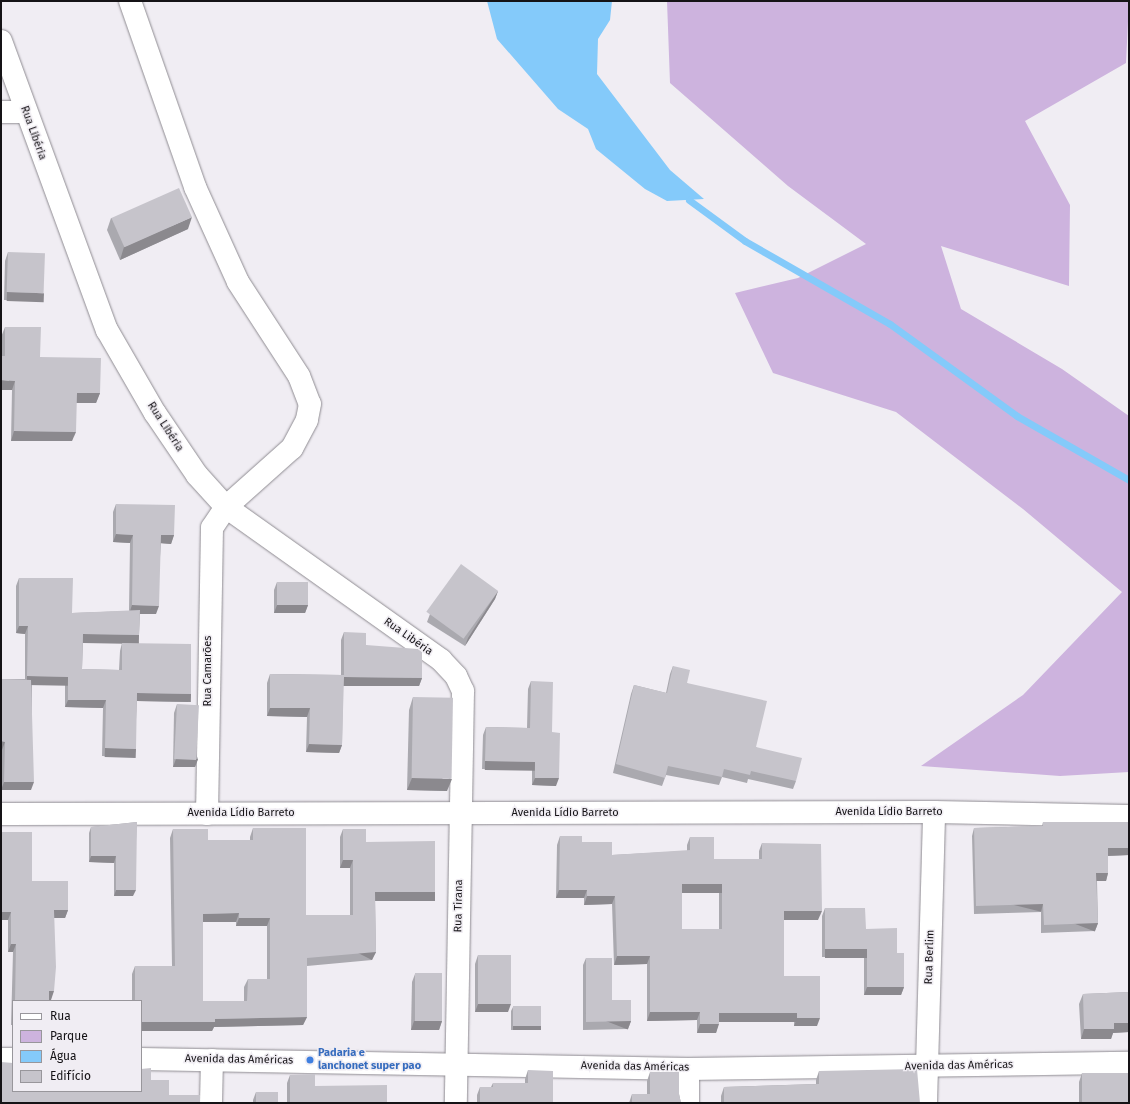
<!DOCTYPE html>
<html>
<head>
<meta charset="utf-8">
<style>
  body { margin:0 }
  #map { position:relative; width:1130px; height:1104px; overflow:hidden; background:#f0edf3; font-family:"Fira Sans",sans-serif }
  div>[style] { position:absolute }
  .green>* { inset:0; background:#cdb3de }
  .water>* { inset:0; background:#84cafa }
  .stream>* { height:7px; margin:-3.5px; padding:0 3.5px; transform-origin:3.5px; border-radius:3.5px; background:#84cafa }
  .roads { filter:drop-shadow(0 0 1px #8f8c92) drop-shadow(0 0 1px #8f8c92) }
  .street>* { height:22px; margin:-11px; padding:0 11px; transform-origin:11px; border-radius:11px; background:#fff }
  .wall>* { inset:0; background:#aaa9af }
  .shaded-wall>* { inset:0; background:#8b898e; transform-origin:0 0 }
  .building>* { inset:0; background:#c6c4cb; transform-origin:0 0 }
  .dots>* { width:11px; height:11px; translate:-50% -50%; box-sizing:border-box; border:2px solid #f0edf3; border-radius:50% }
  span { translate:-50% -50%; white-space:nowrap; text-align:center; line-height:1.15; -webkit-text-stroke:3px #f0edf3; paint-order:stroke }
  .street-label { font-size:11px; color:#151316 }
  .shop-label { font-size:11px; color:#366cbe; font-weight:700 }
  .left { translate:0 -50%; text-align:left }
  .frame { position:absolute; inset:0; border:2px solid #151316; pointer-events:none }
  .legend { position:absolute; left:12px; top:1000px; width:130px; height:92px; box-sizing:border-box; background:#f0edf3; border:1px solid #98969b; margin:0; padding:5px 7px; list-style:none; font-size:12px; color:#151316 }
  .legend li { display:flex; align-items:center; gap:8px; height:20px }
  .legend b { width:20px; border:1px solid #98969b }
</style>
</head>
<body>
<div id="map">
  <div class="green">
    <div style="clip-path:polygon(667px 1px,1129px 1px,1126px 63px,1025px 121px,1070px 205px,1069px 286px,941px 246px,961px 309px,1062px 369px,1129px 416px,1129px 772px,1060px 776px,921px 766px,1023px 695px,1122px 592px,1023px 509px,896px 412px,773px 373px,735px 293px,798px 278px,866px 244px,788px 186px,670px 83px)"></div>
  </div>
  <div class="water">
    <div style="clip-path:polygon(487px 1px,612px 1px,610px 20px,598px 39px,597px 74px,670px 170px,704px 199px,667px 201px,645px 189px,596px 149px,588px 129px,558px 109px,497px 39px)"></div>
  </div>
  <div class="stream">
    <div style="left:689px;top:200px;width:69px;rotate:36.2deg"></div>
    <div style="left:745px;top:241px;width:167px;rotate:29.8deg"></div>
    <div style="left:890px;top:324px;width:157px;rotate:35.9deg"></div>
    <div style="left:1017px;top:416px;width:129px;rotate:29.7deg"></div>
  </div>
  <div class="roads">
    <div class="street">
      <div style="left:130px;top:1px;width:197px;rotate:70.7deg"></div>
      <div style="left:195px;top:187px;width:104px;rotate:65.6deg"></div>
      <div style="left:238px;top:282px;width:112px;rotate:57deg"></div>
      <div style="left:299px;top:376px;width:30px;rotate:69deg"></div>
      <div style="left:310px;top:404px;width:16px;rotate:101deg"></div>
      <div style="left:307px;top:420px;width:32px;rotate:118deg"></div>
      <div style="left:292px;top:448px;width:89px;rotate:138.2deg"></div>
      <div style="left:226px;top:507px;width:25px;rotate:124deg"></div>
      <div style="left:212px;top:528px;width:286px;rotate:91deg"></div>
      <div style="left:1px;top:41px;width:308px;rotate:69.9deg"></div>
      <div style="left:107px;top:330px;width:96px;rotate:60deg"></div>
      <div style="left:155px;top:413px;width:75px;rotate:55.9deg"></div>
      <div style="left:197px;top:475px;width:43px;rotate:47.8deg"></div>
      <div style="left:226px;top:507px;width:264px;rotate:35.4deg"></div>
      <div style="left:441px;top:660px;width:22px;rotate:47deg"></div>
      <div style="left:456px;top:676px;width:17px;rotate:65deg"></div>
      <div style="left:463px;top:691px;width:412px;rotate:91deg"></div>
      <div style="left:1px;top:112px;width:24px"></div>
      <div style="left:1px;top:814px;width:933px;rotate:-0.12deg"></div>
      <div style="left:934px;top:812px;width:195px;rotate:1.2deg"></div>
      <div style="left:1px;top:1059px;width:12px"></div>
      <div style="left:141px;top:1059px;width:547px;rotate:1.05deg"></div>
      <div style="left:688px;top:1069px;width:441px;rotate:-0.8deg"></div>
      <div style="left:211px;top:1103px;width:43px;rotate:-88.7deg"></div>
      <div style="left:688px;top:1103px;width:34px;rotate:-90deg"></div>
      <div style="left:926px;top:1103px;width:291px;rotate:-88.4deg"></div>
    </div>
  </div>
  <div class="wall">
    <div style="clip-path:polygon(111px 218px,188px 229px,120px 260px,107px 230px)"></div>
    <div style="clip-path:polygon(8px 252px,41px 301px,4px 300px,5px 261px)"></div>
    <div style="clip-path:polygon(5px 327px,40px 357px,100px 393px,96px 403px,76px 403px,72px 441px,11px 441px,12px 390px,1px 356px,1px 337px)"></div>
    <div style="clip-path:polygon(116px 504px,174px 535px,171px 544px,161px 543px,156px 614px,140px 614px,139px 635px,136px 643px,83px 642px,82px 669px,119px 670px,120px 651px,122px 643px,191px 694px,188px 702px,137px 701px,134px 757px,102px 756px,103px 708px,65px 707px,65px 685px,32px 684px,31px 790px,1px 790px,2px 750px,1px 750px,1px 679px,25px 679px,25px 634px,16px 633px,16px 586px,19px 578px,72px 613px,129px 611px,130px 543px,113px 542px,113px 512px)"></div>
    <div style="clip-path:polygon(277px 582px,308px 605px,305px 613px,274px 613px,274px 590px)"></div>
    <div style="clip-path:polygon(498px 591px,495px 599px,465px 646px,427px 622px,430px 614px)"></div>
    <div style="clip-path:polygon(344px 632px,422px 678px,419px 686px,343px 686px,342px 745px,339px 753px,306px 752px,307px 717px,267px 716px,267px 683px,270px 674px,341px 675px,341px 640px)"></div>
    <div style="clip-path:polygon(673px 666px,687px 683px,756px 747px,796px 781px,793px 789px,748px 779px,747px 783px,722px 777px,719px 785px,666px 775px,662px 786px,613px 773px,631px 694px,634px 685px,666px 693px,670px 674px)"></div>
    <div style="clip-path:polygon(531px 681px,552px 732px,556px 786px,532px 785px,532px 770px,482px 769px,483px 735px,486px 727px,527px 728px,528px 689px)"></div>
    <div style="clip-path:polygon(413px 697px,447px 791px,407px 790px,409px 710px)"></div>
    <div style="clip-path:polygon(177px 704px,198px 759px,195px 767px,173px 767px,174px 713px)"></div>
    <div style="clip-path:polygon(137px 822px,133px 896px,114px 896px,114px 863px,89px 862px,89px 833px,91px 827px)"></div>
    <div style="clip-path:polygon(1043px 822px,1129px 822px,1129px 855px,1108px 856px,1108px 873px,1106px 881px,1097px 881px,1098px 923px,1095px 931px,1041px 933px,1041px 912px,974px 914px,972px 836px,974px 828px,1042px 826px)"></div>
    <div style="clip-path:polygon(evenodd,253px 828px,306px 915px,350px 915px,350px 868px,340px 868px,340px 837px,343px 829px,366px 842px,435px 892px,432px 900px,375px 900px,376px 952px,372px 960px,307px 966px,307px 1017px,303px 1025px,214px 1027px,212px 1031px,141px 1001px,132px 1001px,132px 974px,135px 966px,172px 966px,170px 838px,173px 829px,208px 840px,250px 840px,250px 837px,253px 828px,203px 922px,236px 922px,236px 926px,267px 926px,267px 979px,248px 979px,244px 987px,244px 1001px,203px 1001px,203px 922px)"></div>
    <div style="clip-path:polygon(1px 832px,32px 881px,68px 910px,65px 918px,54px 918px,51px 1000px,49px 1000px,49px 1001px,13px 1001px,13px 1025px,11px 1025px,13px 952px,8px 952px,8px 920px,1px 920px)"></div>
    <div style="clip-path:polygon(evenodd,560px 836px,582px 842px,612px 855px,687px 851px,687px 845px,690px 837px,714px 859px,759px 859px,759px 851px,762px 843px,818px 920px,784px 920px,784px 976px,817px 1026px,794px 1026px,794px 1021px,719px 1021px,716px 1033px,697px 1033px,697px 1020px,647px 1021px,647px 964px,614px 965px,612px 904px,584px 905px,584px 898px,556px 898px,557px 845px,560px 836px,682px 892px,719px 892px,719px 929px,682px 929px,682px 892px)"></div>
    <div style="clip-path:polygon(825px 908px,866px 929px,897px 953px,904px 987px,901px 995px,864px 995px,864px 957px,822px 957px,822px 916px)"></div>
    <div style="clip-path:polygon(478px 955px,508px 1012px,475px 1012px,475px 964px)"></div>
    <div style="clip-path:polygon(586px 958px,612px 1000px,631px 1021px,628px 1029px,583px 1030px,583px 965px)"></div>
    <div style="clip-path:polygon(415px 974px,442px 1021px,439px 1030px,411px 1030px,412px 982px)"></div>
    <div style="clip-path:polygon(1129px 992px,1129px 1032px,1113px 1033px,1111px 1039px,1081px 1039px,1079px 1004px,1083px 994px)"></div>
    <div style="clip-path:polygon(513px 1007px,541px 1026px,539px 1030px,511px 1030px,511px 1011px)"></div>
    <div style="clip-path:polygon(528px 1070px,553px 1103px,477px 1103px,477px 1095px,480px 1087px,491px 1087px,493px 1083px,525px 1083px,525px 1079px)"></div>
    <div style="clip-path:polygon(819px 1071px,920px 1103px,721px 1103px,721px 1096px,724px 1087px,816px 1084px,816px 1080px)"></div>
    <div style="clip-path:polygon(650px 1072px,679px 1094px,681px 1103px,629px 1103px,632px 1094px,647px 1094px,647px 1081px)"></div>
    <div style="clip-path:polygon(1082px 1073px,1129px 1103px,1079px 1103px,1079px 1082px)"></div>
    <div style="clip-path:polygon(290px 1075px,315px 1086px,387px 1103px,287px 1103px,287px 1083px)"></div>
    <div style="clip-path:polygon(256px 1092px,279px 1103px,253px 1103px,253px 1100px)"></div>
  </div>
  <div class="shaded-wall">
    <div style="clip-path:polygon(192px 217px,188px 229px,120px 260px,124px 247px)"></div>
    <div style="left:7px;top:292px;width:37px;height:9px;rotate:2deg"></div>
    <div style="clip-path:polygon(1px 380px,15px 381px,12px 390px,1px 390px)"></div>
    <div style="clip-path:polygon(77px 393px,100px 393px,96px 403px,73px 403px)"></div>
    <div style="clip-path:polygon(14px 431px,76px 432px,72px 441px,11px 441px)"></div>
    <div style="clip-path:polygon(116px 534px,133px 535px,130px 543px,113px 542px)"></div>
    <div style="clip-path:polygon(161px 535px,174px 535px,171px 544px,158px 543px)"></div>
    <div style="clip-path:polygon(498px 591px,495px 599px,465px 646px,468px 638px)"></div>
    <div style="clip-path:polygon(132px 605px,159px 606px,156px 614px,129px 614px)"></div>
    <div style="clip-path:polygon(277px 605px,308px 605px,305px 613px,274px 613px)"></div>
    <div style="clip-path:polygon(19px 626px,28px 626px,25px 634px,16px 633px)"></div>
    <div style="left:83px;top:634px;width:56px;height:9px;rotate:1deg"></div>
    <div style="left:27px;top:676px;width:41px;height:9px;rotate:1deg"></div>
    <div style="clip-path:polygon(344px 677px,422px 678px,419px 686px,341px 686px)"></div>
    <div style="left:137px;top:693px;width:54px;height:8px;rotate:1deg"></div>
    <div style="clip-path:polygon(68px 700px,106px 700px,103px 708px,65px 707px)"></div>
    <div style="clip-path:polygon(270px 708px,310px 708px,307px 717px,267px 716px)"></div>
    <div style="clip-path:polygon(1px 741px,5px 742px,2px 750px,1px 750px)"></div>
    <div style="clip-path:polygon(309px 744px,342px 745px,339px 753px,306px 752px)"></div>
    <div style="left:105px;top:748px;width:31px;height:9px;rotate:2deg"></div>
    <div style="clip-path:polygon(176px 759px,198px 759px,195px 767px,173px 767px)"></div>
    <div style="left:485px;top:761px;width:50px;height:9px;rotate:1deg"></div>
    <div style="clip-path:polygon(412px 778px,452px 779px,447px 791px,407px 790px)"></div>
    <div style="clip-path:polygon(535px 778px,559px 778px,556px 786px,532px 785px)"></div>
    <div style="clip-path:polygon(4px 782px,34px 782px,31px 790px,1px 790px)"></div>
    <div style="clip-path:polygon(1108px 848px,1129px 848px,1129px 855px,1106px 856px)"></div>
    <div style="clip-path:polygon(91px 856px,116px 856px,114px 863px,89px 862px)"></div>
    <div style="clip-path:polygon(343px 860px,353px 860px,350px 868px,340px 868px)"></div>
    <div style="clip-path:polygon(1096px 873px,1108px 873px,1106px 881px,1094px 881px)"></div>
    <div style="left:682px;top:884px;width:40px;height:9px"></div>
    <div style="clip-path:polygon(116px 890px,136px 890px,133px 896px,114px 896px)"></div>
    <div style="clip-path:polygon(559px 890px,587px 890px,584px 898px,556px 898px)"></div>
    <div style="left:375px;top:892px;width:60px;height:9px"></div>
    <div style="clip-path:polygon(587px 896px,615px 896px,612px 904px,584px 905px)"></div>
    <div style="left:1043px;top:904px;width:8px;height:67px;rotate:104deg"></div>
    <div style="clip-path:polygon(54px 910px,68px 910px,65px 918px,51px 918px)"></div>
    <div style="clip-path:polygon(784px 911px,822px 911px,818px 920px,781px 920px)"></div>
    <div style="clip-path:polygon(1px 912px,11px 912px,8px 920px,1px 920px)"></div>
    <div style="clip-path:polygon(239px 913px,236px 922px,199px 922px,203px 914px)"></div>
    <div style="clip-path:polygon(239px 918px,270px 918px,267px 926px,236px 926px)"></div>
    <div style="left:1098px;top:923px;width:9px;height:54px;rotate:111deg"></div>
    <div style="clip-path:polygon(11px 944px,16px 944px,13px 952px,8px 952px)"></div>
    <div style="left:825px;top:949px;width:42px;height:9px"></div>
    <div style="left:376px;top:952px;width:9px;height:69px;rotate:117deg"></div>
    <div style="clip-path:polygon(617px 956px,650px 956px,647px 964px,614px 965px)"></div>
    <div style="clip-path:polygon(867px 987px,904px 987px,901px 995px,864px 995px)"></div>
    <div style="clip-path:polygon(49px 991px,54px 991px,51px 1000px,46px 1000px)"></div>
    <div style="clip-path:polygon(478px 1004px,511px 1004px,508px 1012px,475px 1012px)"></div>
    <div style="clip-path:polygon(650px 1012px,700px 1012px,697px 1020px,647px 1021px)"></div>
    <div style="left:719px;top:1013px;width:78px;height:9px"></div>
    <div style="clip-path:polygon(307px 1017px,303px 1025px,214px 1027px,212px 1031px,141px 1031px,141px 1022px,215px 1019px)"></div>
    <div style="clip-path:polygon(797px 1018px,820px 1018px,817px 1026px,794px 1026px)"></div>
    <div style="clip-path:polygon(414px 1021px,442px 1021px,439px 1030px,411px 1030px)"></div>
    <div style="left:631px;top:1021px;width:9px;height:45px;rotate:111deg"></div>
    <div style="clip-path:polygon(1114px 1023px,1129px 1023px,1129px 1032px,1113px 1033px,1111px 1039px,1081px 1039px,1084px 1029px)"></div>
    <div style="clip-path:polygon(700px 1024px,719px 1024px,716px 1033px,697px 1033px)"></div>
    <div style="left:513px;top:1026px;width:28px;height:4px"></div>
  </div>
  <div class="building">
    <div style="left:179px;top:188px;width:32px;height:74px;rotate:66deg"></div>
    <div style="left:8px;top:252px;width:37px;height:40px;rotate:2deg"></div>
    <div style="clip-path:polygon(5px 327px,41px 327px,40px 357px,101px 358px,100px 393px,77px 393px,76px 432px,14px 431px,15px 381px,1px 380px,1px 356px,5px 356px)"></div>
    <div style="clip-path:polygon(116px 504px,175px 505px,174px 535px,161px 535px,159px 606px,132px 605px,133px 535px,116px 534px)"></div>
    <div style="left:461px;top:564px;width:46px;height:59px;rotate:36deg"></div>
    <div style="clip-path:polygon(19px 578px,73px 578px,72px 613px,140px 610px,139px 635px,83px 634px,82px 669px,122px 670px,122px 643px,191px 644px,191px 694px,137px 693px,136px 749px,105px 748px,106px 700px,68px 700px,68px 677px,27px 676px,28px 626px,19px 626px)"></div>
    <div style="left:277px;top:582px;width:31px;height:23px"></div>
    <div style="clip-path:polygon(344px 632px,366px 633px,366px 645px,418px 649px,422px 652px,422px 678px,344px 677px,342px 745px,309px 744px,310px 708px,270px 708px,270px 674px,344px 675px)"></div>
    <div style="clip-path:polygon(673px 666px,690px 670px,687px 683px,767px 701px,756px 747px,802px 758px,796px 781px,751px 771px,750px 775px,724px 769px,722px 777px,668px 766px,665px 778px,616px 764px,634px 685px,667px 693px)"></div>
    <div style="clip-path:polygon(1px 679px,31px 680px,34px 782px,4px 782px,5px 742px,1px 741px)"></div>
    <div style="clip-path:polygon(531px 681px,553px 682px,552px 732px,560px 733px,559px 778px,535px 778px,535px 762px,485px 761px,486px 727px,530px 728px)"></div>
    <div style="left:413px;top:697px;width:40px;height:81px;rotate:1deg"></div>
    <div style="left:177px;top:704px;width:22px;height:55px;rotate:3deg"></div>
    <div style="clip-path:polygon(137px 822px,136px 890px,116px 890px,116px 856px,91px 856px,91px 827px)"></div>
    <div style="clip-path:polygon(1043px 822px,1129px 822px,1129px 848px,1108px 848px,1108px 873px,1096px 873px,1098px 923px,1044px 925px,1043px 904px,976px 906px,974px 828px,1043px 826px)"></div>
    <div style="clip-path:polygon(evenodd,253px 828px,306px 828px,306px 915px,353px 915px,353px 860px,343px 860px,343px 829px,366px 829px,366px 842px,435px 841px,435px 892px,375px 892px,376px 952px,307px 958px,307px 1017px,215px 1019px,215px 1022px,141px 1022px,141px 1001px,135px 1001px,135px 966px,175px 966px,173px 829px,208px 829px,208px 840px,253px 840px,253px 828px,239px 913px,239px 918px,270px 918px,270px 979px,248px 979px,247px 1001px,203px 1001px,203px 914px,239px 913px)"></div>
    <div style="clip-path:polygon(1px 832px,32px 832px,32px 881px,68px 881px,68px 910px,54px 910px,56px 967px,54px 991px,49px 991px,49px 1001px,15px 1001px,16px 944px,11px 944px,11px 912px,1px 912px)"></div>
    <div style="clip-path:polygon(evenodd,560px 836px,582px 836px,582px 842px,612px 842px,612px 855px,690px 850px,690px 837px,714px 837px,714px 859px,762px 859px,762px 843px,821px 844px,822px 911px,784px 911px,784px 976px,820px 976px,820px 1018px,797px 1018px,797px 1013px,719px 1013px,719px 1024px,700px 1024px,700px 1012px,650px 1012px,650px 956px,617px 956px,615px 896px,587px 896px,587px 890px,559px 890px,560px 836px,682px 884px,722px 884px,722px 929px,682px 929px,682px 884px)"></div>
    <div style="clip-path:polygon(825px 908px,865px 908px,866px 929px,897px 928px,897px 953px,904px 953px,904px 987px,867px 987px,867px 949px,825px 949px)"></div>
    <div style="left:478px;top:955px;width:33px;height:49px"></div>
    <div style="clip-path:polygon(586px 958px,612px 958px,612px 1000px,631px 1000px,631px 1021px,586px 1022px)"></div>
    <div style="left:442px;top:973px;width:48px;height:27px;rotate:90deg"></div>
    <div style="clip-path:polygon(1129px 992px,1129px 1023px,1114px 1023px,1114px 1029px,1084px 1029px,1083px 994px)"></div>
    <div style="left:541px;top:1006px;width:20px;height:28px;rotate:90deg"></div>
    <div style="clip-path:polygon(1px 1062px,13px 1063px,13px 1091px,141px 1091px,141px 1069px,151px 1068px,151px 1080px,169px 1080px,169px 1095px,200px 1095px,200px 1103px,1px 1103px)"></div>
    <div style="clip-path:polygon(917px 1069px,920px 1103px,724px 1103px,724px 1087px,819px 1084px,819px 1071px)"></div>
    <div style="clip-path:polygon(528px 1070px,553px 1071px,553px 1103px,480px 1103px,480px 1087px,493px 1087px,493px 1083px,528px 1083px)"></div>
    <div style="clip-path:polygon(650px 1072px,679px 1072px,679px 1094px,681px 1103px,632px 1103px,632px 1094px,650px 1094px)"></div>
    <div style="left:1082px;top:1073px;width:47px;height:30px"></div>
    <div style="clip-path:polygon(315px 1074px,315px 1086px,387px 1085px,387px 1103px,290px 1103px,290px 1075px)"></div>
    <div style="left:256px;top:1092px;width:22px;height:11px"></div>
  </div>
  <div class="dots">
    <div style="left:310px;top:1060px;background:#3f7fe0"></div>
  </div>
  <div class="street-label">
    <span style="left:33px;top:133px;rotate:70deg">Rua Libéria</span>
    <span style="left:165px;top:427px;rotate:57deg">Rua Libéria</span>
    <span style="left:408px;top:637px;rotate:35deg">Rua Libéria</span>
    <span style="left:208px;top:671px;rotate:-90deg">Rua Camarões</span>
    <span style="left:889px;top:812px">Avenida Lídio Barreto</span>
    <span style="left:241px;top:813px">Avenida Lídio Barreto</span>
    <span style="left:565px;top:813px">Avenida Lídio Barreto</span>
    <span style="left:459px;top:906px;rotate:-89deg">Rua Tirana</span>
    <span style="left:930px;top:957px;rotate:-88deg">Rua Berlim</span>
    <span style="left:239px;top:1060px;rotate:1deg">Avenida das Américas</span>
    <span style="left:959px;top:1066px;rotate:-1deg">Avenida das Américas</span>
    <span style="left:635px;top:1067px;rotate:1deg">Avenida das Américas</span>
  </div>
  <div class="shop-label">
    <span class="left" style="left:318px;top:1060px">Padaria e<br>lanchonet super pao</span>
  </div>
  <div class="frame"></div>
  <ul class="legend">
  <li><b style="height:5px;background:#fff"></b>Rua</li>
  <li><b style="height:11px;background:#cdb3de"></b>Parque</li>
  <li><b style="height:11px;background:#84cafa"></b>Água</li>
  <li><b style="height:11px;background:#c6c4cb"></b>Edifício</li>
  </ul>
</div>
</body>
</html>
